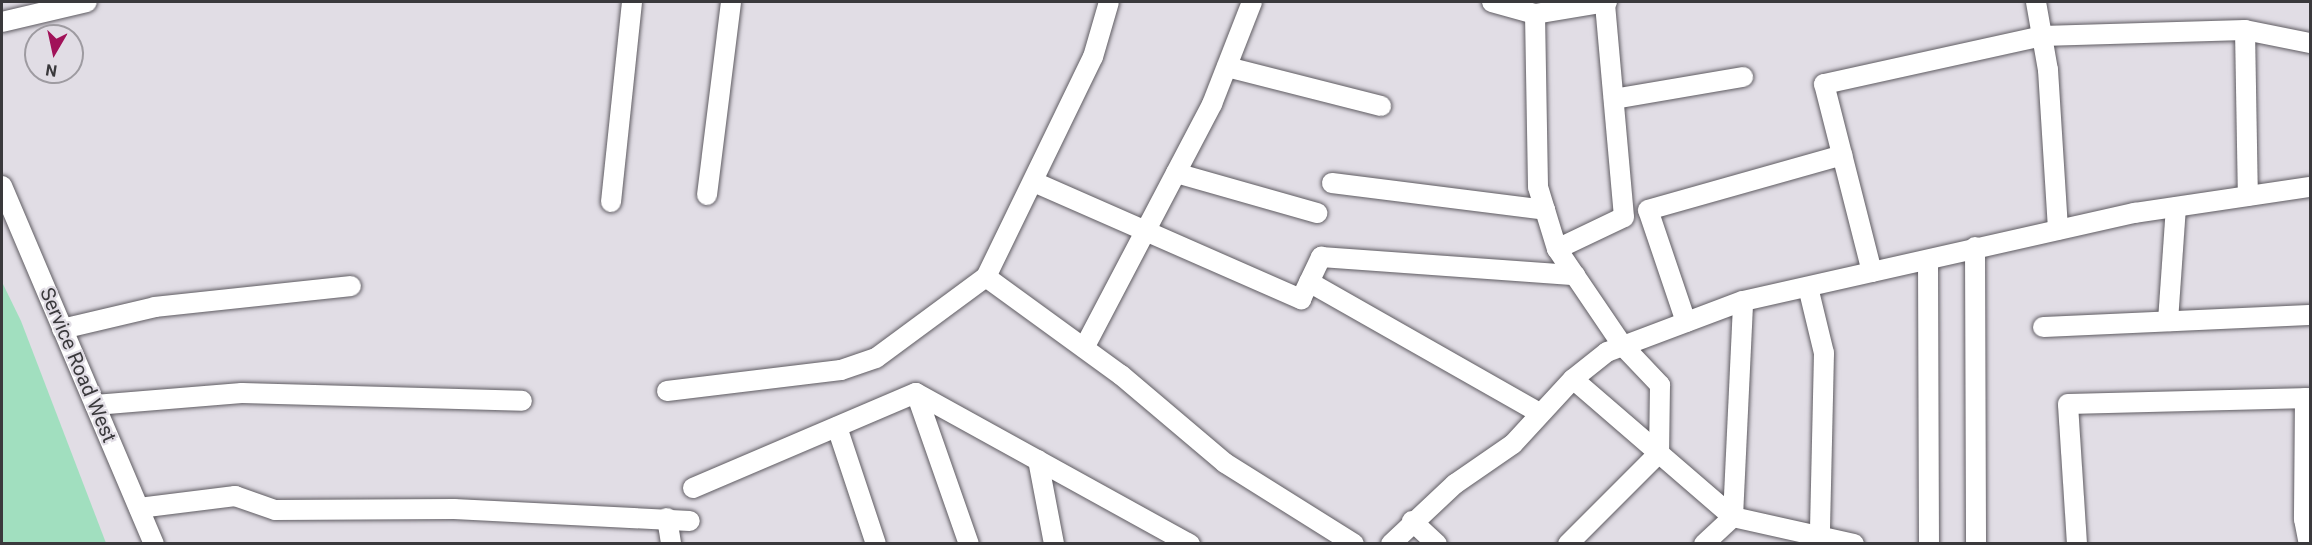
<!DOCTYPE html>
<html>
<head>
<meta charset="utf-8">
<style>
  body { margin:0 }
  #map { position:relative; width:2312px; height:545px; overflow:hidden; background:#e1dde5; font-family:Roboto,sans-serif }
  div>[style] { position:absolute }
  .green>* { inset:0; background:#a1dfbf }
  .roads { filter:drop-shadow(0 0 2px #5f5c62) drop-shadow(0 0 2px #5f5c62) }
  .minor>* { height:20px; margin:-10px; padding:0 10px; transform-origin:10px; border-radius:10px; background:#fff }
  span { translate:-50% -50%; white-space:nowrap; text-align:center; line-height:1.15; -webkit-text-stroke:4.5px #e1dde5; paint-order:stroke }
  .street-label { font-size:20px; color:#3a393c }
  .frame { position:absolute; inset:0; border:3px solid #3a393c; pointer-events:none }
  .north { position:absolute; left:24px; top:24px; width:60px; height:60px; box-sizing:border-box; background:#e1dde5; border:2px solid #9e9ba1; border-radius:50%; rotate:189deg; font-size:16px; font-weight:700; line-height:24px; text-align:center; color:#3a393c }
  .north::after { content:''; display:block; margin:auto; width:21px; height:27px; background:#a11259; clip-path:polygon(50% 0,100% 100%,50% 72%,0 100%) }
</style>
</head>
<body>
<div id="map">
  <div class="green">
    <div style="clip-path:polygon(2px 282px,21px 321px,106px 543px,2px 543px)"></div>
  </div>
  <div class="roads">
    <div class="minor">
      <div style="left:1492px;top:2px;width:45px;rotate:15.6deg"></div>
      <div style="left:1535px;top:14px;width:73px;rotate:-9.5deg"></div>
      <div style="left:2036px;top:2px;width:69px;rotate:80deg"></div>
      <div style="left:2048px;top:70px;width:160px;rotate:86.4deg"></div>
      <div style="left:1535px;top:14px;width:173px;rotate:89deg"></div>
      <div style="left:1538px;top:187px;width:65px;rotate:73deg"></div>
      <div style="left:1557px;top:249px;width:117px;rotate:55.8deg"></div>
      <div style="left:1623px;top:346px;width:54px;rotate:46.5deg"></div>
      <div style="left:1660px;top:385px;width:68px;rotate:90.8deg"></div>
      <div style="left:1659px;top:453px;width:129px;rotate:135deg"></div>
      <div style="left:2px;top:22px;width:87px;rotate:-13.2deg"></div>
      <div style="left:2245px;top:30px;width:166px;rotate:89deg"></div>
      <div style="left:1227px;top:67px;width:159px;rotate:14.2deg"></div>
      <div style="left:1614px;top:99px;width:131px;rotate:-9.7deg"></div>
      <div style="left:1176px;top:173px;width:147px;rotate:15.8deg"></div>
      <div style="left:1034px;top:182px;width:292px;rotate:23.7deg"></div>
      <div style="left:1301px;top:299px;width:47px;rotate:-64.5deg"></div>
      <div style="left:1321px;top:257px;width:255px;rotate:4.1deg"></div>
      <div style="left:1332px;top:183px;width:215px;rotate:7.2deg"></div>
      <div style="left:2px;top:186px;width:389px;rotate:67deg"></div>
      <div style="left:707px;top:195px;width:194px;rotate:-82.9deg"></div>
      <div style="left:611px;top:202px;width:201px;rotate:-84deg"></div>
      <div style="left:1975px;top:247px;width:297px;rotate:89.8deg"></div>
      <div style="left:1557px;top:249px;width:74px;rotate:-25.5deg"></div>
      <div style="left:1624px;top:217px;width:216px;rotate:-95.1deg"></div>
      <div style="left:1928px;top:260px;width:284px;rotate:89.8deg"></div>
      <div style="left:1872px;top:272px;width:194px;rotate:-104.3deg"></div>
      <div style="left:1824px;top:84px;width:223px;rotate:-12.4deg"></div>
      <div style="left:2042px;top:36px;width:203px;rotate:-1.7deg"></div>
      <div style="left:2245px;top:30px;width:66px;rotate:11.3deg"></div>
      <div style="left:986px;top:277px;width:167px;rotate:36deg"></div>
      <div style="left:1121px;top:375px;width:136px;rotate:40.2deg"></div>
      <div style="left:1225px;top:463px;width:152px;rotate:32.1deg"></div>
      <div style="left:1309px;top:282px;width:266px;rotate:29.6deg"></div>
      <div style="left:1808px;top:287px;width:68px;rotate:76.4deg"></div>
      <div style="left:1824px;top:353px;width:182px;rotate:91.3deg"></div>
      <div style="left:2168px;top:321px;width:114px;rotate:-86deg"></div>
      <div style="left:1686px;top:322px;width:118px;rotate:-108.7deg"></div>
      <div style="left:1648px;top:210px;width:202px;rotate:-15.8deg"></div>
      <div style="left:2043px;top:327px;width:267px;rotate:-2.6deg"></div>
      <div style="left:62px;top:329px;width:96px;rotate:-13.3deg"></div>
      <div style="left:155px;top:307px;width:197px;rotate:-6.1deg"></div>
      <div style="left:1084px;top:348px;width:276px;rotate:-62.3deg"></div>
      <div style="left:1212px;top:104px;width:110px;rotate:-68.6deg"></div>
      <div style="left:1573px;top:379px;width:211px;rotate:40.8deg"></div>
      <div style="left:1733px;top:517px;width:124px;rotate:12.6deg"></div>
      <div style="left:667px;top:391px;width:175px;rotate:-6.9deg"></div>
      <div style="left:841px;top:370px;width:37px;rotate:-19deg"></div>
      <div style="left:876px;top:358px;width:137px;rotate:-36.4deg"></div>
      <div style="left:986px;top:277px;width:245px;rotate:-64.1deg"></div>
      <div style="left:1093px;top:57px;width:57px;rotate:-73.8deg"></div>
      <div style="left:916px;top:393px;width:313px;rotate:28.9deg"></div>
      <div style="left:916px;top:393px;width:160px;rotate:70.7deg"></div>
      <div style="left:2305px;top:398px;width:121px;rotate:90.5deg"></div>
      <div style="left:2304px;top:519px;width:25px;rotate:79deg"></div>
      <div style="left:95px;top:405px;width:147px;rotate:-4.7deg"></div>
      <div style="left:242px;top:393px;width:280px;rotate:1.6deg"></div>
      <div style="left:837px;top:427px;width:123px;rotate:71.6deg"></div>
      <div style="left:1038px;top:460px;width:86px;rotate:79.2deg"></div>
      <div style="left:693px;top:488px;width:242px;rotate:-23.1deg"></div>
      <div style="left:139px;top:508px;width:97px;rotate:-7.1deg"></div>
      <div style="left:235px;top:496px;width:42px;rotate:19.3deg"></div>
      <div style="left:275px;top:510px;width:179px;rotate:-0.3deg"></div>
      <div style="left:454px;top:509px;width:236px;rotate:2.9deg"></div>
      <div style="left:667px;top:518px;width:26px;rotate:81deg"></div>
      <div style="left:1412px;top:521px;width:34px;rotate:43deg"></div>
      <div style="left:1391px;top:544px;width:88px;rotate:-43.2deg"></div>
      <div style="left:1455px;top:484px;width:70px;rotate:-34.6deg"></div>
      <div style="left:1513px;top:444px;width:88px;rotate:-47.3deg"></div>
      <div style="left:1573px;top:379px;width:43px;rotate:-38.5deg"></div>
      <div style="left:1607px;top:352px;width:145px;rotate:-20.6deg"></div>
      <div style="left:1743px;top:301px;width:402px;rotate:-12.7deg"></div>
      <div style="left:2135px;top:213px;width:177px;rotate:-8.5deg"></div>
      <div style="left:1704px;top:544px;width:40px;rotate:-43deg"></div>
      <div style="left:1733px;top:517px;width:216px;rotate:-87.3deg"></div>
      <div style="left:2077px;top:544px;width:140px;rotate:-93.7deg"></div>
      <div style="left:2068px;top:404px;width:242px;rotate:-1.4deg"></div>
    </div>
  </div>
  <div class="street-label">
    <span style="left:78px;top:365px;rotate:67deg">Service Road West</span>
  </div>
  <div class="frame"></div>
  <div class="north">N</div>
</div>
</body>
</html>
